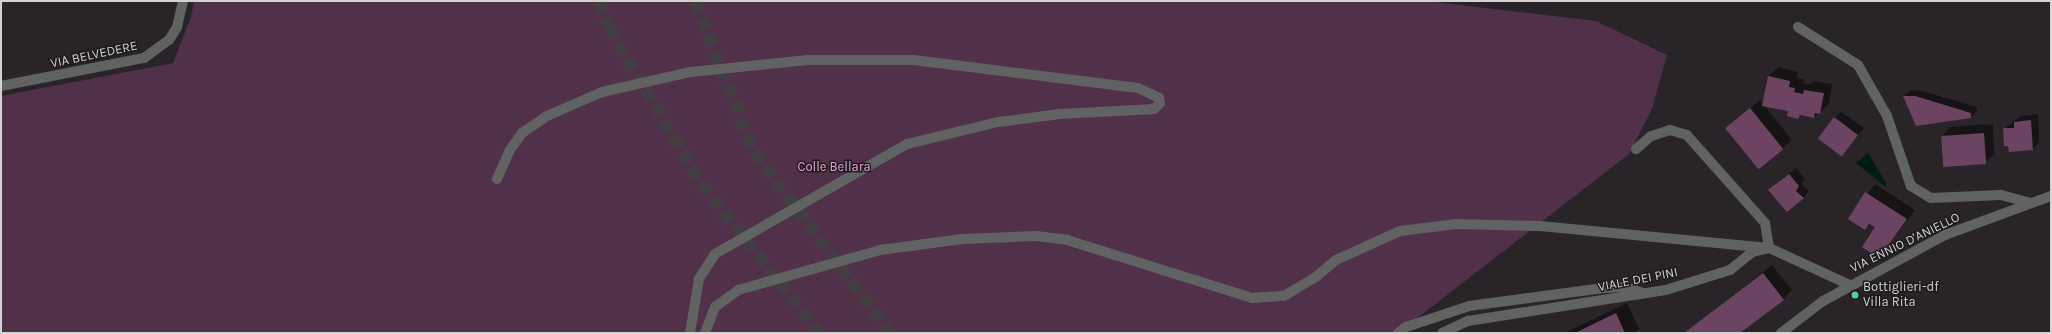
<!DOCTYPE html>
<html>
<head>
<meta charset="utf-8">
<style>
  body { margin:0 }
  #map { position:relative; width:2052px; height:334px; overflow:hidden; background:#282427; font-family:Karla,sans-serif }
  div>[style] { position:absolute }
  .green>* { inset:0; background:#513049 }
  .water>* { inset:0; background:#021c0f }
  .shadow>* { inset:0; background:#0007 }
  .building>* { inset:0; background:#6c4462; transform-origin:0 0 }
  .highway-tunnel>* { height:12px; margin-top:-6px; transform-origin:0; background:repeating-linear-gradient(90deg,#423e41 0 12px,transparent 0 18px) }
  .minor>* { height:10px; margin:-5px; padding:0 5px; transform-origin:5px; border-radius:5px; background:#616362 }
  .dots>* { width:11px; height:11px; translate:-50% -50%; box-sizing:border-box; border:2px solid #1e1b1d; border-radius:50% }
  span { translate:-50% -50%; white-space:nowrap; text-align:center; line-height:1.15; -webkit-text-stroke:3px #1e1b1d; paint-order:stroke }
  .street-label { font-size:13px; color:#d3d1d2 }
  .park-label { font-size:13px; color:#e8a6d7 }
  .poi-label { font-size:13px; color:#d3d1d2 }
  .left { translate:0 -50%; text-align:left }
  .frame { position:absolute; inset:0; border:2px solid #d3d1d2; pointer-events:none }
</style>
</head>
<body>
<div id="map">
  <div class="green">
    <div style="clip-path:polygon(194px 1px,1426px 1px,1596px 21px,1667px 55px,1652px 109px,1629px 154px,1398px 333px,1px 333px,1px 96px,173px 63px,191px 17px)"></div>
  </div>
  <div class="water">
    <div style="clip-path:polygon(1868px 153px,1886px 183px,1886px 187px,1856px 163px)"></div>
  </div>
  <div class="shadow">
    <div style="clip-path:polygon(1778px 67px,1798px 72px,1797px 78px,1804px 79px,1803px 83px,1810px 85px,1814px 81px,1832px 84px,1829px 104px,1814px 117px,1788px 115px,1789px 110px,1764px 105px,1792px 140px,1759px 168px,1727px 128px,1760px 100px,1763px 104px,1769px 76px)"></div>
    <div style="clip-path:polygon(1911px 90px,1922px 91px,1977px 107px,1977px 111px,1971px 117px,1904px 96px)"></div>
    <div style="clip-path:polygon(1841px 112px,1864px 128px,1842px 155px,1834px 118px)"></div>
    <div style="clip-path:polygon(2038px 114px,2039px 142px,2033px 149px,2010px 150px,2004px 129px,2021px 116px)"></div>
    <div style="clip-path:polygon(1993px 124px,1994px 154px,1985px 163px,1942px 136px,1951px 127px)"></div>
    <div style="clip-path:polygon(1796px 168px,1805px 179px,1801px 184px,1809px 191px,1803px 198px,1776px 184px)"></div>
    <div style="clip-path:polygon(1875px 184px,1915px 210px,1879px 257px,1876px 227px,1871px 224px,1865px 229px,1849px 218px)"></div>
    <div style="clip-path:polygon(1772px 265px,1792px 290px,1783px 299px,1738px 333px,1685px 333px)"></div>
    <div style="clip-path:polygon(1627px 303px,1639px 329px,1635px 333px,1565px 333px)"></div>
  </div>
  <div class="building">
    <div style="clip-path:polygon(1768px 76px,1790px 81px,1789px 87px,1795px 88px,1794px 92px,1803px 94px,1804px 90px,1824px 93px,1820px 114px,1815px 113px,1814px 118px,1800px 115px,1798px 119px,1787px 116px,1788px 111px,1762px 106px)"></div>
    <div style="clip-path:polygon(1903px 96px,1915px 96px,1971px 113px,1971px 118px,1916px 126px)"></div>
    <div style="left:1750px;top:108px;width:53px;height:32px;rotate:51deg"></div>
    <div style="left:1834px;top:117px;width:30px;height:27px;rotate:37deg"></div>
    <div style="clip-path:polygon(2031px 120px,2033px 150px,2009px 152px,2008px 146px,2004px 146px,2003px 128px,2014px 128px,2014px 122px)"></div>
    <div style="left:1984px;top:133px;width:31px;height:43px;rotate:86deg"></div>
    <div style="clip-path:polygon(1789px 174px,1799px 186px,1796px 191px,1804px 198px,1787px 212px,1768px 190px)"></div>
    <div style="clip-path:polygon(1865px 192px,1907px 219px,1879px 258px,1862px 247px,1875px 227px,1869px 224px,1865px 230px,1848px 219px)"></div>
    <div style="clip-path:polygon(1763px 273px,1784px 300px,1740px 333px,1684px 333px)"></div>
    <div style="clip-path:polygon(1616px 313px,1625px 333px,1575px 333px)"></div>
  </div>
  <div class="highway-tunnel">
    <div style="left:599px;top:1px;width:29px;rotate:70deg"></div>
    <div style="left:609px;top:28px;width:181px;rotate:59.5deg"></div>
    <div style="left:701px;top:184px;width:191px;rotate:51.4deg"></div>
    <div style="left:695px;top:1px;width:162px;rotate:68.7deg"></div>
    <div style="left:754px;top:152px;width:226px;rotate:53.1deg"></div>
  </div>
  <div class="minor">
    <div style="left:1798px;top:27px;width:71px;rotate:32.3deg"></div>
    <div style="left:1858px;top:65px;width:59px;rotate:60.4deg"></div>
    <div style="left:1887px;top:116px;width:74px;rotate:71.1deg"></div>
    <div style="left:1911px;top:186px;width:23px;rotate:31deg"></div>
    <div style="left:1931px;top:198px;width:70px;rotate:-2.5deg"></div>
    <div style="left:2001px;top:195px;width:30px;rotate:15deg"></div>
    <div style="left:1px;top:86px;width:146px;rotate:-11.1deg"></div>
    <div style="left:144px;top:58px;width:31px;rotate:-36deg"></div>
    <div style="left:169px;top:40px;width:15px;rotate:-58deg"></div>
    <div style="left:177px;top:27px;width:27px;rotate:-77deg"></div>
    <div style="left:497px;top:179px;width:32px;rotate:-66deg"></div>
    <div style="left:510px;top:150px;width:21px;rotate:-55deg"></div>
    <div style="left:522px;top:133px;width:30px;rotate:-34deg"></div>
    <div style="left:547px;top:116px;width:60px;rotate:-23.6deg"></div>
    <div style="left:602px;top:92px;width:91px;rotate:-12.7deg"></div>
    <div style="left:691px;top:72px;width:117px;rotate:-5.9deg"></div>
    <div style="left:807px;top:60px;width:107px"></div>
    <div style="left:914px;top:60px;width:226px;rotate:7.1deg"></div>
    <div style="left:1138px;top:88px;width:23px;rotate:25deg"></div>
    <div style="left:1159px;top:98px;width:5px;rotate:79deg"></div>
    <div style="left:1160px;top:103px;width:8px;rotate:135deg"></div>
    <div style="left:1154px;top:109px;width:94px;rotate:177deg"></div>
    <div style="left:1060px;top:114px;width:63px;rotate:172.6deg"></div>
    <div style="left:998px;top:122px;width:94px;rotate:166.4deg"></div>
    <div style="left:907px;top:144px;width:221px;rotate:150.2deg"></div>
    <div style="left:715px;top:254px;width:30px;rotate:123deg"></div>
    <div style="left:699px;top:279px;width:55px;rotate:99.5deg"></div>
    <div style="left:705px;top:333px;width:28px;rotate:-69deg"></div>
    <div style="left:715px;top:307px;width:29px;rotate:-36deg"></div>
    <div style="left:738px;top:290px;width:148px;rotate:-15.7deg"></div>
    <div style="left:880px;top:250px;width:83px;rotate:-7.6deg"></div>
    <div style="left:962px;top:239px;width:74px;rotate:-2.3deg"></div>
    <div style="left:1036px;top:236px;width:31px;rotate:7deg"></div>
    <div style="left:1067px;top:240px;width:194px;rotate:17.4deg"></div>
    <div style="left:1252px;top:298px;width:32px;rotate:-4deg"></div>
    <div style="left:1284px;top:296px;width:39px;rotate:-31deg"></div>
    <div style="left:1317px;top:276px;width:25px;rotate:-40deg"></div>
    <div style="left:1336px;top:260px;width:70px;rotate:-24.4deg"></div>
    <div style="left:1400px;top:231px;width:57px;rotate:-7deg"></div>
    <div style="left:1457px;top:224px;width:83px;rotate:1.4deg"></div>
    <div style="left:1540px;top:226px;width:230px;rotate:5.5deg"></div>
    <div style="left:1769px;top:248px;width:25px;rotate:-99deg"></div>
    <div style="left:1765px;top:223px;width:118px;rotate:-131.6deg"></div>
    <div style="left:1687px;top:135px;width:18px;rotate:-164deg"></div>
    <div style="left:1670px;top:130px;width:20px;rotate:162deg"></div>
    <div style="left:1651px;top:136px;width:20px;rotate:139deg"></div>
    <div style="left:1398px;top:333px;width:10px;rotate:-37deg"></div>
    <div style="left:1406px;top:327px;width:66px;rotate:-18.4deg"></div>
    <div style="left:1469px;top:306px;width:136px;rotate:-7.6deg"></div>
    <div style="left:1604px;top:288px;width:21px;rotate:-3deg"></div>
    <div style="left:1625px;top:287px;width:20px;rotate:18deg"></div>
    <div style="left:1442px;top:333px;width:29px;rotate:-25deg"></div>
    <div style="left:1468px;top:321px;width:200px;rotate:-8.9deg"></div>
    <div style="left:1666px;top:290px;width:67px;rotate:-17.4deg"></div>
    <div style="left:1730px;top:270px;width:28px;rotate:-39deg"></div>
    <div style="left:1752px;top:252px;width:17px;rotate:-13deg"></div>
    <div style="left:1769px;top:248px;width:89px;rotate:24.6deg"></div>
    <div style="left:1781px;top:333px;width:53px;rotate:-37.3deg"></div>
    <div style="left:1823px;top:301px;width:139px;rotate:-28.4deg"></div>
    <div style="left:1945px;top:235px;width:113px;rotate:-20.2deg"></div>
  </div>
  <div class="dots">
    <div style="left:1855px;top:295px;background:#51d397"></div>
  </div>
  <div class="street-label">
    <span style="left:94px;top:55px;rotate:-12deg">VIA BELVEDERE</span>
    <span style="left:1905px;top:243px;rotate:-26deg">VIA ENNIO D'ANIELLO</span>
    <span style="left:1638px;top:280px;rotate:-11deg">VIALE DEI PINI</span>
  </div>
  <div class="park-label">
    <span style="left:834px;top:167px">Colle Bellara</span>
  </div>
  <div class="poi-label">
    <span class="left" style="left:1863px;top:295px">Bottiglieri-df<br>Villa Rita</span>
  </div>
  <div class="frame"></div>
</div>
</body>
</html>
